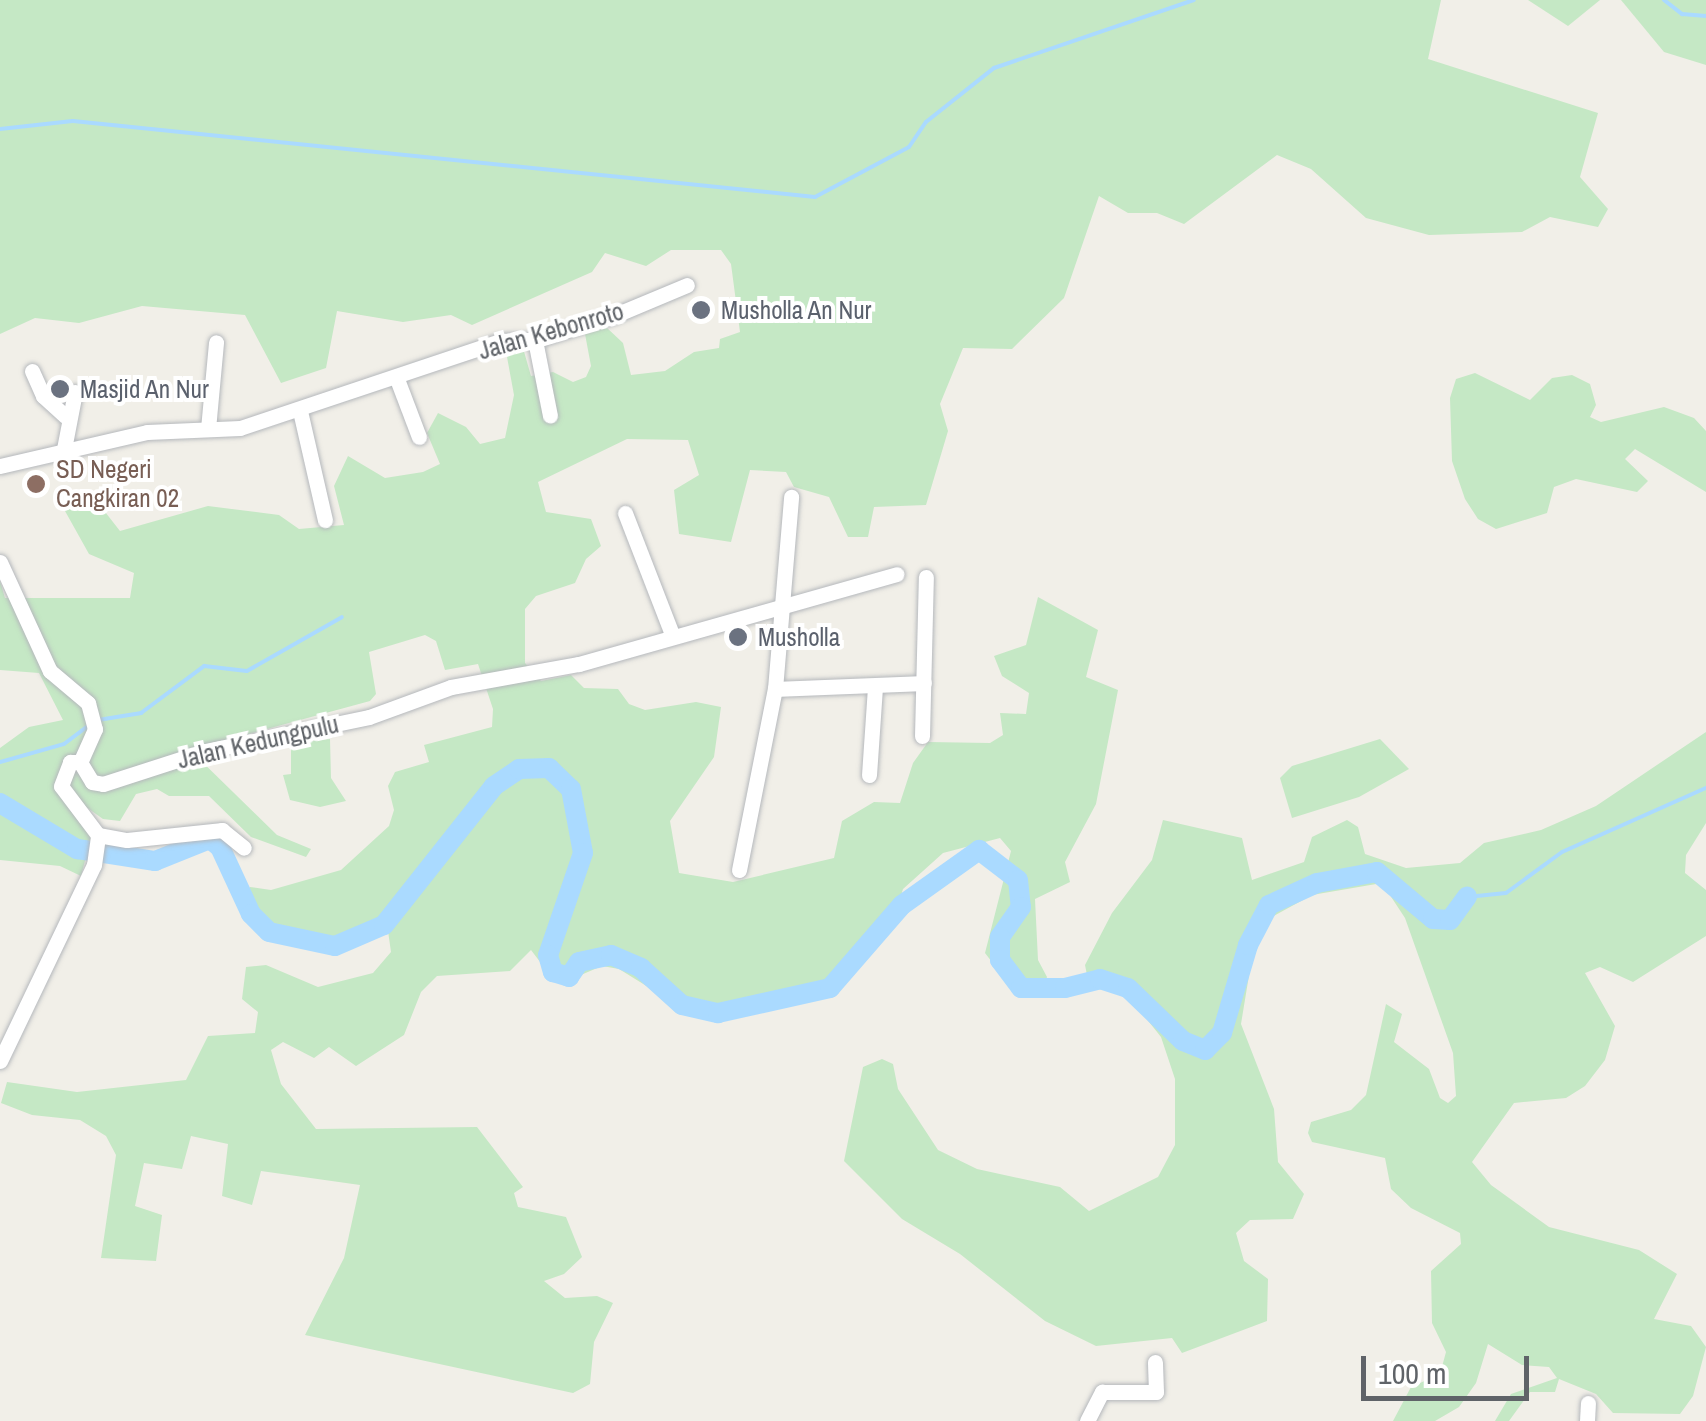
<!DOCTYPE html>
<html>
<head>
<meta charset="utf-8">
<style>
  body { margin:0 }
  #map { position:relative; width:1706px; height:1421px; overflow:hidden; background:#f1efe8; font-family:"Archivo Narrow",sans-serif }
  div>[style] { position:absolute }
  .green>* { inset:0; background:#c5e8c5 }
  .stream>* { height:4px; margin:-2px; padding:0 2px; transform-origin:2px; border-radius:2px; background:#aadaff }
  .river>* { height:20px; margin:-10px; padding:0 10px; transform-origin:10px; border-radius:10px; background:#aadaff }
  .roads { filter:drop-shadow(0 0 2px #b5b8bc) drop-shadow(0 0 2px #b5b8bc) }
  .minor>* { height:15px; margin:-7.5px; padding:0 7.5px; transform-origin:7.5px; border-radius:7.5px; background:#fff }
  .dots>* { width:28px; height:28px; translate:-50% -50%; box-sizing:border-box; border:5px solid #fff; border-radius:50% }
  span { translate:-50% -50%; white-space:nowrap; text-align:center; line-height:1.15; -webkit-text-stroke:8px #fff; paint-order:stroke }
  .worship-label { font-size:25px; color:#5b616d }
  .left { translate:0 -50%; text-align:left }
  .street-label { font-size:25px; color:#5f6368 }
  .education-label { font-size:25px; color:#785e54 }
  .scale { position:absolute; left:1361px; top:1356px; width:168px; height:45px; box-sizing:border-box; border:5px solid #5f6368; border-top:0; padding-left:12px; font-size:30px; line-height:35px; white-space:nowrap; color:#5f6368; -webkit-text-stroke:8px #fff; paint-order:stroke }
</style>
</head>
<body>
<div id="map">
  <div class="green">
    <div style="clip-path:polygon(0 0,1441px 0,1428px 59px,1598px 113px,1580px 177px,1608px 209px,1598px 227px,1550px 217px,1522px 232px,1429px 235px,1366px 218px,1311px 169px,1277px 155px,1184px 224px,1157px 213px,1128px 213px,1099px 196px,1064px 298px,1012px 349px,963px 348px,940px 404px,948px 431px,926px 505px,874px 507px,868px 537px,848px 537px,829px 497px,794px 487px,786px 472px,750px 470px,731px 542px,679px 534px,674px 490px,699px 475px,688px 440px,627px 439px,538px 482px,546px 512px,591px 519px,601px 546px,586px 559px,575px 583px,536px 596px,525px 609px,525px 663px,541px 681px,571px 675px,584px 688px,618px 689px,629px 704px,645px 710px,696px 702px,721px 707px,714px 757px,670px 821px,679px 873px,733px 882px,834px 858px,842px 821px,874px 802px,900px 803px,913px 763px,928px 742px,990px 743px,1003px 735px,1000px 713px,1026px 714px,1029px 693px,1002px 676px,994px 656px,1026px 645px,1038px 597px,1098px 630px,1086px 677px,1118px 690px,1096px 804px,1065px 862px,1070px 882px,1035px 899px,1038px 960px,1047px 977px,1043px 990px,1012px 988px,985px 953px,1011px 851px,1000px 838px,943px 853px,903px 889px,889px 934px,821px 996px,715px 1015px,682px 1008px,619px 969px,602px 966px,569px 980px,553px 979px,531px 950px,510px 971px,437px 976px,421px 992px,404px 1035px,356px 1066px,329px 1047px,314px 1058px,283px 1042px,271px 1050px,281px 1084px,316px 1129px,477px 1127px,523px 1187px,514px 1193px,518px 1207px,566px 1217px,582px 1257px,564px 1274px,544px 1281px,565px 1298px,597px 1296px,613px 1303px,594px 1342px,590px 1384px,573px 1393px,305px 1335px,344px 1258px,360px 1185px,261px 1171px,252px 1205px,222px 1196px,228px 1144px,191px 1136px,182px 1169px,144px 1163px,135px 1206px,162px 1215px,156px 1261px,101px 1258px,116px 1155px,106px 1136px,80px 1120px,32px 1115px,1px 1103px,7px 1082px,77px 1092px,186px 1080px,208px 1036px,255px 1033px,258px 1012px,242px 999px,246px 967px,266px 965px,318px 987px,373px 973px,391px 952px,388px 931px,375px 924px,335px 944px,298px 940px,273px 931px,242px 896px,250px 887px,271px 890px,341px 870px,389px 826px,394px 810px,388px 786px,395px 772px,429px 762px,424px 745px,492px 727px,493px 709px,478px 664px,445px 670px,436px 641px,425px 635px,369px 652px,376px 694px,370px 701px,190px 750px,277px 835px,311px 849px,306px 857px,251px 837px,209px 796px,169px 796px,157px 789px,136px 794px,120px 821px,103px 819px,72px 797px,92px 834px,81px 876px,60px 866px,0 860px,0 748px,29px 727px,63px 720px,39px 673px,0 670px,0 581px,5px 598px,130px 598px,134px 573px,89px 554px,65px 511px,85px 500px,102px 508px,120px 531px,208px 506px,279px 515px,299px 529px,344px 525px,334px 486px,348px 456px,385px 478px,423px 472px,440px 464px,427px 433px,438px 413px,466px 427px,480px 444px,505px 438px,514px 395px,507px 357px,523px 348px,531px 376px,553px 372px,573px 382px,586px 377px,591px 366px,585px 334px,606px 327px,623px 343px,631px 375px,665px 371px,694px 352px,719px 348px,720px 339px,740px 332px,731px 264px,721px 250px,671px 250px,646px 266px,605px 253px,592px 272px,472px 325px,451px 315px,403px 322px,337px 311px,326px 368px,281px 383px,245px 315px,142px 306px,79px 323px,35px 318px,0 334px)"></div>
    <div style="clip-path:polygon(1528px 0,1600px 0,1568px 26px)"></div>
    <div style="clip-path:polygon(1621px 0,1706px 0,1706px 65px,1664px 52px)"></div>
    <div style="clip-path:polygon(1475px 373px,1530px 400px,1552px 378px,1572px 375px,1590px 384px,1596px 405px,1590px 417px,1601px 422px,1664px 407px,1694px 418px,1706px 431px,1706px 492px,1635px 449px,1625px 459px,1648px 481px,1637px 492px,1576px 479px,1554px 487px,1547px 513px,1496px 529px,1478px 519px,1465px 499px,1452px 461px,1450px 398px,1456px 379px)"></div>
    <div style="clip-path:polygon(1706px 732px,1706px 823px,1686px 855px,1685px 873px,1706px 890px,1706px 936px,1633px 982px,1600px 967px,1585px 973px,1615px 1026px,1605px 1060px,1585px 1086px,1566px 1098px,1514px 1103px,1472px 1162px,1491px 1185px,1549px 1227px,1639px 1250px,1677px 1274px,1654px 1319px,1691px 1326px,1706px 1347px,1693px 1396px,1680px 1414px,1613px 1413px,1596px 1394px,1559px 1379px,1555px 1392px,1530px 1392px,1509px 1421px,1495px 1421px,1511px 1394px,1557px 1378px,1549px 1367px,1522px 1365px,1488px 1344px,1476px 1383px,1459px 1407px,1435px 1421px,1393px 1421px,1411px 1387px,1440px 1374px,1446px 1352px,1432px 1323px,1431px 1271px,1461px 1244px,1460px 1233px,1411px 1208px,1391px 1189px,1385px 1158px,1312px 1142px,1308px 1133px,1311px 1122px,1351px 1110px,1366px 1095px,1386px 1004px,1402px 1014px,1394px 1042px,1429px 1069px,1440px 1098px,1448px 1103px,1456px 1096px,1453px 1053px,1405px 918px,1382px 883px,1312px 895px,1270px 918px,1254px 945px,1241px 1024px,1274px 1109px,1278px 1162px,1304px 1194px,1293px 1219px,1250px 1220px,1236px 1233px,1244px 1261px,1268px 1279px,1267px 1321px,1182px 1353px,1172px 1338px,1096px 1346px,1045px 1321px,960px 1254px,902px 1219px,844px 1161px,863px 1067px,882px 1059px,893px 1064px,898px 1089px,938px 1150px,977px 1169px,1060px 1187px,1089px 1211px,1158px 1177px,1175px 1145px,1175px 1079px,1161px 1037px,1126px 993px,1089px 985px,1085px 965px,1112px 913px,1152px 860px,1163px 820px,1242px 838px,1252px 880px,1304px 862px,1312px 837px,1347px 820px,1358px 827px,1365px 854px,1406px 868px,1460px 863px,1484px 843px,1541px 830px,1596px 806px)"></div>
    <div style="clip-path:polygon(330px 739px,331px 778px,346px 801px,320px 807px,290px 800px,283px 775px,291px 774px,291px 743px)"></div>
    <div style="clip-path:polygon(1380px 739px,1409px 769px,1359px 797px,1292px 818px,1280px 778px,1292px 766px)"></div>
  </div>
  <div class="stream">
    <div style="left:1664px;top:0;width:23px;rotate:38deg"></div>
    <div style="left:1682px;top:14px;width:24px;rotate:5deg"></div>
    <div style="left:0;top:129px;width:73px;rotate:-6.3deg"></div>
    <div style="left:73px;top:121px;width:746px;rotate:5.85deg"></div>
    <div style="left:815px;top:197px;width:106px;rotate:-28deg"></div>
    <div style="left:909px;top:147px;width:30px;rotate:-56deg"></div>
    <div style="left:926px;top:122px;width:87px;rotate:-38.5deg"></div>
    <div style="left:994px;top:68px;width:211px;rotate:-18.8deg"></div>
    <div style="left:98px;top:720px;width:44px;rotate:-9.2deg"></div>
    <div style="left:141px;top:713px;width:79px;rotate:-36.7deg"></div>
    <div style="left:204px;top:666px;width:43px;rotate:6.6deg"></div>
    <div style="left:247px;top:671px;width:109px;rotate:-29.6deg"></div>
    <div style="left:0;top:762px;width:66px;rotate:-15.7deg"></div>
    <div style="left:64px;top:744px;width:31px;rotate:-37deg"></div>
    <div style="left:1467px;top:897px;width:39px;rotate:-6deg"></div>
    <div style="left:1506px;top:893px;width:69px;rotate:-36.2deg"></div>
    <div style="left:1562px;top:852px;width:158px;rotate:-24deg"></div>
  </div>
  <div class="river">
    <div style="left:0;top:803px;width:90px;rotate:30.9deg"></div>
    <div style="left:77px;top:849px;width:27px;rotate:8deg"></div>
    <div style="left:104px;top:853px;width:52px;rotate:8.9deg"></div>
    <div style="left:155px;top:861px;width:59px;rotate:-21.8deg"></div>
    <div style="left:210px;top:839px;width:13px;rotate:39deg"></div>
    <div style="left:220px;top:847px;width:74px;rotate:65.2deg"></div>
    <div style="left:251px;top:914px;width:25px;rotate:45deg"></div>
    <div style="left:269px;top:932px;width:67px;rotate:12deg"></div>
    <div style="left:335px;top:946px;width:53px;rotate:-23.2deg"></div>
    <div style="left:384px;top:925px;width:177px;rotate:-51.6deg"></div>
    <div style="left:494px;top:786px;width:30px;rotate:-34deg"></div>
    <div style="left:519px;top:769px;width:30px;rotate:-2deg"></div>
    <div style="left:549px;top:768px;width:30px;rotate:44deg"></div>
    <div style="left:571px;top:789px;width:65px;rotate:79.4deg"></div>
    <div style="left:583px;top:853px;width:108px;rotate:108.9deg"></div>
    <div style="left:548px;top:955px;width:18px;rotate:74deg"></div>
    <div style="left:553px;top:972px;width:17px;rotate:17deg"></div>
    <div style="left:569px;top:977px;width:18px;rotate:-56deg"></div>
    <div style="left:579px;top:962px;width:33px;rotate:-12deg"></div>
    <div style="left:611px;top:955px;width:33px;rotate:23deg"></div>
    <div style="left:641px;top:968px;width:55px;rotate:42.1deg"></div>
    <div style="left:682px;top:1005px;width:37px;rotate:13deg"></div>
    <div style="left:718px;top:1013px;width:115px;rotate:-12.6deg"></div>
    <div style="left:830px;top:988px;width:110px;rotate:-49.1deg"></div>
    <div style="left:902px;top:905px;width:95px;rotate:-35.5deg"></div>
    <div style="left:979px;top:850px;width:49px;rotate:37.6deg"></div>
    <div style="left:1018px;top:880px;width:27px;rotate:84deg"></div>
    <div style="left:1021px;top:907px;width:37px;rotate:125deg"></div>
    <div style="left:1000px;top:937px;width:23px;rotate:90deg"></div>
    <div style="left:1000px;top:960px;width:35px;rotate:53deg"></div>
    <div style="left:1021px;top:988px;width:44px"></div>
    <div style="left:1065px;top:988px;width:36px;rotate:-14deg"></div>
    <div style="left:1100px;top:979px;width:29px;rotate:18deg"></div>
    <div style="left:1128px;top:988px;width:76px;rotate:43.9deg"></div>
    <div style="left:1183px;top:1041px;width:24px;rotate:22deg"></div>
    <div style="left:1205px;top:1050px;width:24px;rotate:-45deg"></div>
    <div style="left:1222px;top:1033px;width:92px;rotate:-73.5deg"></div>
    <div style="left:1248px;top:945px;width:45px;rotate:-62.3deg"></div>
    <div style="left:1269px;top:905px;width:53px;rotate:-24.6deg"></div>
    <div style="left:1317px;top:883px;width:61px;rotate:-10.4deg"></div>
    <div style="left:1377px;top:872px;width:73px;rotate:40deg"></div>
    <div style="left:1433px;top:919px;width:17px;rotate:3deg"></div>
    <div style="left:1450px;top:920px;width:29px;rotate:-54deg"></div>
  </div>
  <div class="roads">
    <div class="minor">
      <div style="left:535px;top:340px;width:77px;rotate:78.8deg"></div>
      <div style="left:32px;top:371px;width:27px;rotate:66deg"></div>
      <div style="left:43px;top:396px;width:30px;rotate:42deg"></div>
      <div style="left:397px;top:379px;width:62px;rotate:69.2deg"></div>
      <div style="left:300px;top:411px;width:112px;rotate:77.1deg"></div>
      <div style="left:208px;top:429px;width:87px;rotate:-84.7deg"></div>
      <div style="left:64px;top:449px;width:58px;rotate:-79.1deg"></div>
      <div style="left:0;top:466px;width:151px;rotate:-13deg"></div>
      <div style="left:147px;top:432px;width:93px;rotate:-2.5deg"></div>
      <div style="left:240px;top:428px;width:274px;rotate:-18.5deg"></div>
      <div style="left:500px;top:341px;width:35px;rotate:-2deg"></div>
      <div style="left:535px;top:340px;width:82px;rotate:-17.1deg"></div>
      <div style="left:613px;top:316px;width:80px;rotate:-22.7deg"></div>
      <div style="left:625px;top:513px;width:130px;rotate:68.8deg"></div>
      <div style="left:0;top:562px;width:120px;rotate:65.4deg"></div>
      <div style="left:50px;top:671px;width:50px;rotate:40.1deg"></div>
      <div style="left:88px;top:703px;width:27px;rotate:75deg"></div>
      <div style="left:95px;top:729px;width:36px;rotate:114deg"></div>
      <div style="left:775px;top:689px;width:149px;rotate:-2.3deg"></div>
      <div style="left:922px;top:736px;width:159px;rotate:-88.6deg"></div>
      <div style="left:869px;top:775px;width:88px;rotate:-86.1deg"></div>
      <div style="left:98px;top:835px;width:29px;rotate:10deg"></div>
      <div style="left:127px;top:840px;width:96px;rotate:-6deg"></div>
      <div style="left:222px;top:830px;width:28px;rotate:39deg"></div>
      <div style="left:739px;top:870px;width:185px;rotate:-78.8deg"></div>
      <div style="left:775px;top:689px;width:193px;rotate:-85.2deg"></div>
      <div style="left:0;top:1061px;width:217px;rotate:-64.4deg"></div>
      <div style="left:94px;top:865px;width:30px;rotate:-82deg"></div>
      <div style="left:98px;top:835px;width:61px;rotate:-127.1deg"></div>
      <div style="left:61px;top:786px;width:26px;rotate:-69deg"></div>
      <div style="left:70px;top:762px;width:10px"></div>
      <div style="left:80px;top:762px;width:23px;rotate:59deg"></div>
      <div style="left:92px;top:782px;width:11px;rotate:10deg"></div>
      <div style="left:103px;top:784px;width:107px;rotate:-17.9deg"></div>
      <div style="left:205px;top:751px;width:167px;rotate:-11.7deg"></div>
      <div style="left:369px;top:717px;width:87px;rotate:-20.1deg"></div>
      <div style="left:451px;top:687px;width:130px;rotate:-10.2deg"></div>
      <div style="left:579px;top:664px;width:330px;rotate:-15.8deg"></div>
      <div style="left:1087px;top:1421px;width:33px;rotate:-63deg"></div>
      <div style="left:1102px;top:1392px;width:54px"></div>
      <div style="left:1156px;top:1392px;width:30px;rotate:-92deg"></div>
      <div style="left:1587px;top:1421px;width:18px;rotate:-87deg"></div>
    </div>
  </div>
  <div class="dots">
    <div style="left:701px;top:310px;background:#6b7280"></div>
    <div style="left:60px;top:389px;background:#6b7280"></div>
    <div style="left:36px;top:484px;background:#8d6e63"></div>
    <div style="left:738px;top:637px;background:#6b7280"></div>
  </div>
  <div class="worship-label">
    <span class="left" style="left:721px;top:310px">Musholla An Nur</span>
    <span class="left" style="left:80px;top:389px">Masjid An Nur</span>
    <span class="left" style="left:758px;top:637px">Musholla</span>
  </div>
  <div class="street-label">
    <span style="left:551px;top:331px;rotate:-16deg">Jalan Kebonroto</span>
    <span style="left:258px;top:742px;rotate:-13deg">Jalan Kedungpulu</span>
  </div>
  <div class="education-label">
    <span class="left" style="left:56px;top:484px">SD Negeri<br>Cangkiran 02</span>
  </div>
  <div class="scale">100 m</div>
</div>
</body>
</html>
